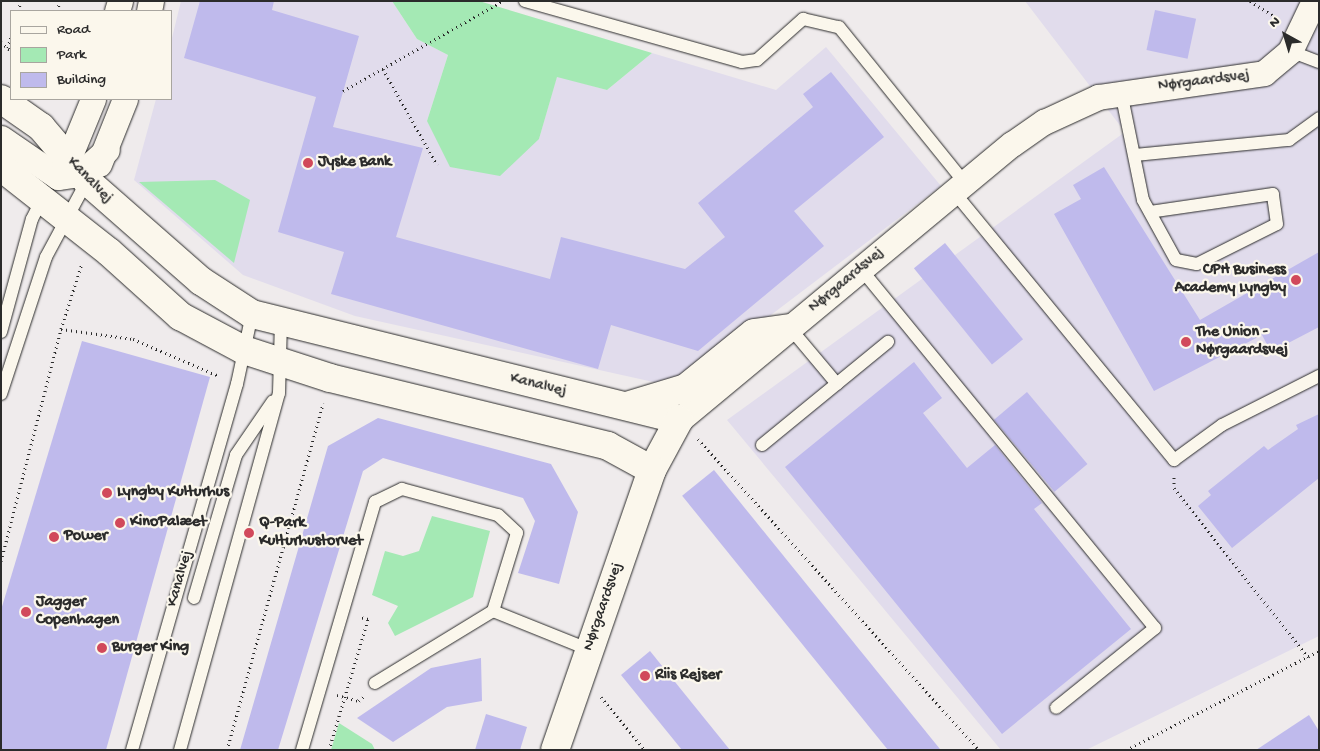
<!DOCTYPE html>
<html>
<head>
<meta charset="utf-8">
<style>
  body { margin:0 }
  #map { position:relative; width:1320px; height:751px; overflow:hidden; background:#efebec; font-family:"Gochi Hand",sans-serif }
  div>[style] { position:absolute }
  .built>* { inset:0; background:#e1dcec }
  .green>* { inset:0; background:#a4e9b4 }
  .building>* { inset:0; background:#bfbaec; transform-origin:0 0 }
  .path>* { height:3px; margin-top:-1.5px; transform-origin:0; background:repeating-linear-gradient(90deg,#2b2b2b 0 1px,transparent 0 5px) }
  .roads { filter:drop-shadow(0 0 1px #2b2b2b) drop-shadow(0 0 1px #2b2b2b) }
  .service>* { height:12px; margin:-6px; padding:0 6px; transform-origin:6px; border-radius:6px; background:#fbf7ec }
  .minor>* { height:25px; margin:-12.5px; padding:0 12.5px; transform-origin:12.5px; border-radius:12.5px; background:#fbf7ec }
  .tertiary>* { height:28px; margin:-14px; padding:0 14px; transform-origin:14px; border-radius:14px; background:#fbf7ec }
  .dots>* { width:14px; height:14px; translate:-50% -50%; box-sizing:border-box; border:2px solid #fbf7ec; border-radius:50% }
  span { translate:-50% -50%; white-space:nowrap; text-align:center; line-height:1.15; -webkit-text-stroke:4.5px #fbf7ec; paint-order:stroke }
  .street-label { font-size:16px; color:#2b2b2b }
  .poi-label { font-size:16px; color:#2b2b2b; font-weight:700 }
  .left { translate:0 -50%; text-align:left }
  .right { translate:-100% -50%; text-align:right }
  .frame { position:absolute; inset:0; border:2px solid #2b2b2b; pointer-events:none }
  .legend { position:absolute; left:10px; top:10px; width:162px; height:90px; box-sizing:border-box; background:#fbf7ec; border:1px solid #a8a59f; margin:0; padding:6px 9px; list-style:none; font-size:15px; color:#2b2b2b }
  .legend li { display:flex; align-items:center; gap:10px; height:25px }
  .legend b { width:25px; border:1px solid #a8a59f }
  .north { position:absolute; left:1260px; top:10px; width:50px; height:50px; -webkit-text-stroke:4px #fbf7ec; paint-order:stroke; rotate:321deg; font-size:14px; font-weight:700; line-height:20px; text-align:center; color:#2b2b2b }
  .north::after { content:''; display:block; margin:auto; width:18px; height:22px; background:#2b2b2b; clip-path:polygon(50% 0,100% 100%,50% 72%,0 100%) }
</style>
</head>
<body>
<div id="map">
  <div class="built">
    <div style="clip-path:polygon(181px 1px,392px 1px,417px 39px,448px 55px,427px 121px,539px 139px,557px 76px,607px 90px,652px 53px,776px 90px,826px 47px,941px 186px,676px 387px,355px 316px,243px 275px,134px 180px,156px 99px,171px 99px,171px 42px)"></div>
    <div style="clip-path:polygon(1025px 1px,1319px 1px,1319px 636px,1086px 750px,1001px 750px,727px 420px,1125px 132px)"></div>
  </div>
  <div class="green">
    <div style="clip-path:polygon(392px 1px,479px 1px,652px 53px,607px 90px,557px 77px,539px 139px,500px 176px,450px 167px,427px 121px,448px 55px,417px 39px)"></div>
    <div style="clip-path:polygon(215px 180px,250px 200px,234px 263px,139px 182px)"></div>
    <div style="clip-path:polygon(432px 516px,490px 531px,473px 597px,395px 636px,388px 623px,398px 606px,372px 595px,385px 551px,403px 556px,419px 551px)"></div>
    <div style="clip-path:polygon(339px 723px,372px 744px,375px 750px,331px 750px)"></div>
  </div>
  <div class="building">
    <div style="clip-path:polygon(200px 1px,274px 1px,272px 10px,359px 36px,333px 127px,423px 148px,396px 237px,550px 279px,561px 237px,685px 269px,725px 237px,698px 203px,813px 107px,803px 94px,831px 72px,884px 137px,794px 211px,824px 246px,698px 351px,611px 325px,598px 369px,331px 294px,344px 252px,278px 232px,316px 97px,184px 58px)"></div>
    <div style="left:1155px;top:10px;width:42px;height:41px;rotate:12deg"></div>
    <div style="clip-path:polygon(1104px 167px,1200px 320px,1319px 252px,1319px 327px,1271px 352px,1262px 335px,1154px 391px,1054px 214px,1081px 199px,1073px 185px)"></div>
    <div style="left:945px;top:243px;width:124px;height:40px;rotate:51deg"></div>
    <div style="clip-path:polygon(82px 341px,210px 377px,106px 750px,1px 750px,1px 610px)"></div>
    <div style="clip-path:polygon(914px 362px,942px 398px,923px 413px,967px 468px,995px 445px,1042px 503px,1034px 509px,1131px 629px,1002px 734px,785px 467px)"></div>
    <div style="left:1027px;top:392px;width:94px;height:43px;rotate:50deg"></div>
    <div style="clip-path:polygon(1319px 414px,1319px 478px,1232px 548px,1198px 506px,1211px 495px,1208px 491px,1264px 446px,1268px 450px,1298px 429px,1296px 425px)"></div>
    <div style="clip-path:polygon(378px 418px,551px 464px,578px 512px,559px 584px,518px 573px,535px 521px,523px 498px,383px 458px,363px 471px,278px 750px,240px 750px,328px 446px)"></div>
    <div style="left:714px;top:470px;width:359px;height:41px;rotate:51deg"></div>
    <div style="clip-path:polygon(650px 651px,730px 750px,682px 750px,621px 675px)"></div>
    <div style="clip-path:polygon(481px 658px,482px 701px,447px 707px,393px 742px,357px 718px,431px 668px)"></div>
    <div style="clip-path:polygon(486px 714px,527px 727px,520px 750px,475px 750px)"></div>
    <div style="clip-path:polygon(1309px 715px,1319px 731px,1319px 750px,1256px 750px)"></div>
  </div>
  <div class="path">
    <div style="left:1250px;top:1px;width:34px;rotate:32deg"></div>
    <div style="left:18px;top:11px;width:10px;rotate:-73deg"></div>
    <div style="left:57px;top:11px;width:10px;rotate:-73deg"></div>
    <div style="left:1px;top:42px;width:13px;rotate:42deg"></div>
    <div style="left:8px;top:48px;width:12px;rotate:-76deg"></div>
    <div style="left:383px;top:69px;width:110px;rotate:60.6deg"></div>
    <div style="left:343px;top:91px;width:184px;rotate:-29.4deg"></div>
    <div style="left:61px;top:329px;width:73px;rotate:7.9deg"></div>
    <div style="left:133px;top:339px;width:94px;rotate:23.3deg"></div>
    <div style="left:698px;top:439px;width:419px;rotate:47.9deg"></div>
    <div style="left:1174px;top:477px;width:11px;rotate:90deg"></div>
    <div style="left:1174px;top:488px;width:216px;rotate:51.6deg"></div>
    <div style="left:1px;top:561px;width:240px;rotate:-75.5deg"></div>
    <div style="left:61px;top:329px;width:69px;rotate:-72.3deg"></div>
    <div style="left:337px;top:695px;width:23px;rotate:15deg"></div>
    <div style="left:359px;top:701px;width:6px;rotate:-45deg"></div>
    <div style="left:601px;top:697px;width:69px;rotate:50.3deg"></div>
    <div style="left:227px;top:750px;width:360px;rotate:-74.5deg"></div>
    <div style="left:329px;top:750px;width:137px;rotate:-73.4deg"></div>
    <div style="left:368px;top:619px;width:8px;rotate:-166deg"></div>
    <div style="left:1126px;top:750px;width:217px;rotate:-27.2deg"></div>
  </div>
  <div class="roads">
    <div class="service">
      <div style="left:525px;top:1px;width:225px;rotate:15.7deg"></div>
      <div style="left:742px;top:62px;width:15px;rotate:-8deg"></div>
      <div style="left:757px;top:60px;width:62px;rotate:-41.7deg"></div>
      <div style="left:803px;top:19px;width:37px;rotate:13deg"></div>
      <div style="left:839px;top:27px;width:199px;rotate:51.1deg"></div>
      <div style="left:1290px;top:51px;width:31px;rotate:21deg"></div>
      <div style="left:1121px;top:92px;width:110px;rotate:78.5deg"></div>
      <div style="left:1143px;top:200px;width:68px;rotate:61.2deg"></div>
      <div style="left:1176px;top:260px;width:21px;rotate:11deg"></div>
      <div style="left:1197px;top:264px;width:89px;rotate:-26.6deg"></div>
      <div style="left:1277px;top:224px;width:30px;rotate:-98deg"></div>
      <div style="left:1273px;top:194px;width:124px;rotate:171.7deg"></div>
      <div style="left:1135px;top:155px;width:155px;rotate:-5.6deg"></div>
      <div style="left:1289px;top:140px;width:37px;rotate:-36deg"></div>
      <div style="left:954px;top:192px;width:347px;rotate:50.6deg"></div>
      <div style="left:1174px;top:460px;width:59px;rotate:-36.1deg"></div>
      <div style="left:1222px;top:425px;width:109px;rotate:-26.8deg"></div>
      <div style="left:861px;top:269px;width:464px;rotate:50.7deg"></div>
      <div style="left:1155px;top:628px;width:127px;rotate:141.1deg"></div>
      <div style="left:790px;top:328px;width:73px;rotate:50deg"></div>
      <div style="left:1px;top:332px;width:117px;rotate:-74.7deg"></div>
      <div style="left:32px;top:219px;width:25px;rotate:-63deg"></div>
      <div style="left:1px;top:394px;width:144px;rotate:-71.8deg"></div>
      <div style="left:46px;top:257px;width:86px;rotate:-61.7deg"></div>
      <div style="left:762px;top:445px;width:163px;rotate:-39.3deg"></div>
      <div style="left:194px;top:598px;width:149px;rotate:-73.6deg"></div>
      <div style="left:236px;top:455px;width:65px;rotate:-55.6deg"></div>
      <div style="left:375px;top:683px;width:138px;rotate:-31.4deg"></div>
      <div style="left:493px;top:611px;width:105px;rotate:21.9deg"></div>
      <div style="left:132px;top:750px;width:381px;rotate:-74deg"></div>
      <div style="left:237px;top:384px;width:72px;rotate:-77.9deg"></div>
      <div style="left:180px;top:750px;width:370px;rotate:-74.5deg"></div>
      <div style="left:279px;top:393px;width:71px;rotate:-88.4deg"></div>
      <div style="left:302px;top:750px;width:259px;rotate:-73.6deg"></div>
      <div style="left:375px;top:502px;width:30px;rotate:-26deg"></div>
      <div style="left:402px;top:489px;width:99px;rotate:15.2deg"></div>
      <div style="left:498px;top:515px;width:26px;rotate:43deg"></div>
      <div style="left:517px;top:533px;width:82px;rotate:107.1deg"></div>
    </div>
    <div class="minor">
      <div style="left:117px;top:11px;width:10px;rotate:-73deg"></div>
      <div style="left:149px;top:11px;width:10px;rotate:-79deg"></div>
      <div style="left:1px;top:138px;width:69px;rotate:34.4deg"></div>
      <div style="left:58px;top:177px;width:22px;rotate:-8deg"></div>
      <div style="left:80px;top:174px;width:36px;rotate:-42deg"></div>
      <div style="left:68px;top:160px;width:66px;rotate:-67.7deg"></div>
      <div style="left:99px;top:164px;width:70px;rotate:-68.2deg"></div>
      <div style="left:679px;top:420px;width:433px;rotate:-39.7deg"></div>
      <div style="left:1012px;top:144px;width:39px;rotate:-35deg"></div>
      <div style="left:1044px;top:122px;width:60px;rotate:-24.8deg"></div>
      <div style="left:1098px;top:97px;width:168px;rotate:-8.2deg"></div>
      <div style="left:1264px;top:73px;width:34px;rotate:-40deg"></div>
      <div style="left:1290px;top:51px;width:55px;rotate:-64.4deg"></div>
    </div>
    <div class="tertiary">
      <div style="left:1px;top:99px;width:49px;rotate:35deg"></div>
      <div style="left:41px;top:127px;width:71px;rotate:49.6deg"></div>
      <div style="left:87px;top:181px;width:152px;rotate:41.3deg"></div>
      <div style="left:201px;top:281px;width:61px;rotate:32.9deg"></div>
      <div style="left:252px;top:314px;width:440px;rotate:13.9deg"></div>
      <div style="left:679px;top:420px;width:57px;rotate:118.4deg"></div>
      <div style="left:652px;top:470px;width:296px;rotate:109.1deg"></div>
      <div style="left:1px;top:167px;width:137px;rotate:38.2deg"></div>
      <div style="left:109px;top:252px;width:96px;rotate:42deg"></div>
      <div style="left:180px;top:316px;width:72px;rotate:28deg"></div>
      <div style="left:244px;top:350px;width:90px;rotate:18deg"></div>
      <div style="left:330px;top:378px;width:286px;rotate:13.7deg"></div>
      <div style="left:608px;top:446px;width:50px;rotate:28.6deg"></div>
      <div style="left:627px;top:406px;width:62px;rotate:-17deg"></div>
      <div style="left:686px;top:388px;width:87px;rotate:-39deg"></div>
      <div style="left:754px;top:333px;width:36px;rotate:-8deg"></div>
    </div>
  </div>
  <div class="dots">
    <div style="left:308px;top:163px;background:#d1495b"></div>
    <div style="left:1296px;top:280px;background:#d1495b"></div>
    <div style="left:1186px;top:342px;background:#d1495b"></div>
    <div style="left:107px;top:493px;background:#d1495b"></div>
    <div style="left:120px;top:523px;background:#d1495b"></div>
    <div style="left:249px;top:533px;background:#d1495b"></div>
    <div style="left:54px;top:537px;background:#d1495b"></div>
    <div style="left:26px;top:612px;background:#d1495b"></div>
    <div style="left:102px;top:648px;background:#d1495b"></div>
    <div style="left:645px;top:676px;background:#d1495b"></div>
  </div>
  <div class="street-label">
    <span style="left:1204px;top:82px;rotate:-7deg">Nørgaardsvej</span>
    <span style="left:89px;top:181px;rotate:46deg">Kanalvej</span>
    <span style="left:847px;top:281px;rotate:-40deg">Nørgaardsvej</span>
    <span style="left:538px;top:386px;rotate:14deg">Kanalvej</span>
    <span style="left:181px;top:579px;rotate:-74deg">Kanalvej</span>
    <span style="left:604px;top:607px;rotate:-71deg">Nørgaardsvej</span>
  </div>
  <div class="poi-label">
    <span class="left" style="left:318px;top:163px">Jyske Bank</span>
    <span class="right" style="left:1286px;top:280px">CPH Business<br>Academy Lyngby</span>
    <span class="left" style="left:1196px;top:342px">The Union -<br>Nørgaardsvej</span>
    <span class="left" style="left:117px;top:493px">Lyngby Kulturhus</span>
    <span class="left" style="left:130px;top:523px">KinoPalæet</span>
    <span class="left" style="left:259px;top:533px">Q-Park<br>Kulturhustorvet</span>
    <span class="left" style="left:64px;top:537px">Power</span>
    <span class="left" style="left:36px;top:612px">Jagger<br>Copenhagen</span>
    <span class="left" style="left:112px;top:648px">Burger King</span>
    <span class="left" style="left:655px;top:676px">Riis Rejser</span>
  </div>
  <div class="frame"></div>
  <ul class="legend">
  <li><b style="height:6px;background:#fbf7ec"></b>Road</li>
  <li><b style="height:14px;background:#a4e9b4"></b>Park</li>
  <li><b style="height:14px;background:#bfbaec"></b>Building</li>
  </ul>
  <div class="north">N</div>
</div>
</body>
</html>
